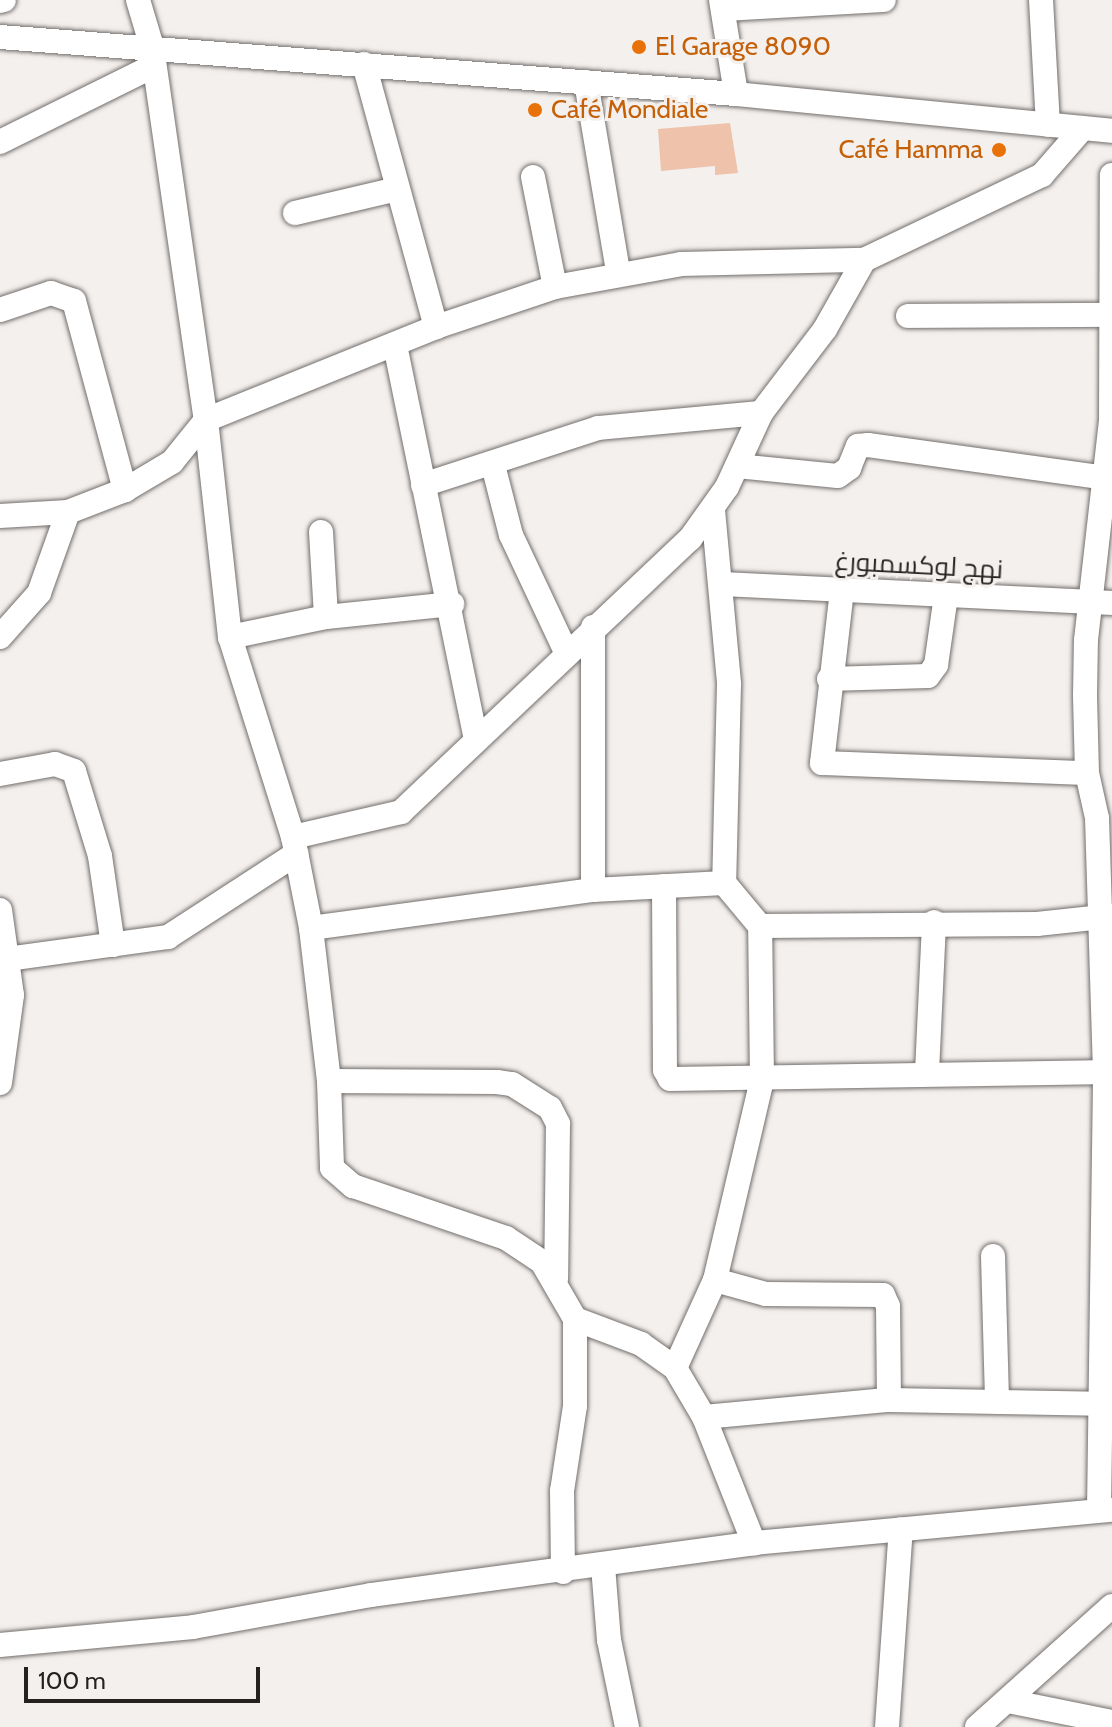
<!DOCTYPE html>
<html>
<head>
<meta charset="utf-8">
<style>
  body { margin:0 }
  #map { position:relative; width:1112px; height:1727px; overflow:hidden; background:#f4f0ed; font-family:Cabin,Cairo,sans-serif }
  div>[style] { position:absolute }
  .building>* { inset:0; background:#eec2ab }
  .roads { filter:drop-shadow(0 0 2px #726e6c) drop-shadow(0 0 2px #726e6c) }
  .minor>* { height:24px; margin:-12px; padding:0 12px; transform-origin:12px; border-radius:12px; background:#fff }
  .dots>* { width:22px; height:22px; translate:-50% -50%; box-sizing:border-box; border:4px solid #f4f0ed; border-radius:50% }
  span { translate:-50% -50%; white-space:nowrap; text-align:center; line-height:1.15; -webkit-text-stroke:6px #f4f0ed; paint-order:stroke }
  .food-label { font-size:26px; color:#c56008 }
  .left { translate:0 -50%; text-align:left }
  .right { translate:-100% -50%; text-align:right }
  .street-label { font-size:26px; color:#242221 }
  .scale { position:absolute; left:24px; top:1667px; width:236px; height:36px; box-sizing:border-box; border:4px solid #242221; border-top:0; padding-left:10px; font-size:24px; line-height:28px; white-space:nowrap; color:#242221; -webkit-text-stroke:6px #f4f0ed; paint-order:stroke }
</style>
</head>
<body>
<div id="map">
  <div class="building">
    <div style="clip-path:polygon(730px 123px,738px 173px,715px 175px,715px 166px,661px 171px,658px 129px)"></div>
  </div>
  <div class="roads">
    <div class="minor">
      <div style="left:138px;top:0;width:49px;rotate:73.4deg"></div>
      <div style="left:152px;top:47px;width:377px;rotate:81.8deg"></div>
      <div style="left:206px;top:420px;width:218px;rotate:83.7deg"></div>
      <div style="left:230px;top:637px;width:210px;rotate:72.5deg"></div>
      <div style="left:293px;top:837px;width:93px;rotate:78.8deg"></div>
      <div style="left:311px;top:928px;width:154px;rotate:83.3deg"></div>
      <div style="left:329px;top:1081px;width:87px;rotate:88deg"></div>
      <div style="left:332px;top:1168px;width:28px;rotate:41deg"></div>
      <div style="left:353px;top:1186px;width:162px;rotate:18.8deg"></div>
      <div style="left:506px;top:1238px;width:43px;rotate:33.7deg"></div>
      <div style="left:542px;top:1262px;width:66px;rotate:59.9deg"></div>
      <div style="left:575px;top:1319px;width:71px;rotate:20.7deg"></div>
      <div style="left:641px;top:1344px;width:42px;rotate:35.2deg"></div>
      <div style="left:675px;top:1368px;width:57px;rotate:59.4deg"></div>
      <div style="left:704px;top:1417px;width:136px;rotate:68.4deg"></div>
      <div style="left:721px;top:0;width:95px;rotate:80.9deg"></div>
      <div style="left:1041px;top:0;width:125px;rotate:86.8deg"></div>
      <div style="left:0;top:1px;width:4px;rotate:-14deg"></div>
      <div style="left:723px;top:9px;width:161px;rotate:-3.2deg"></div>
      <div style="left:0;top:37px;width:738px;rotate:4.43deg"></div>
      <div style="left:736px;top:94px;width:378px;rotate:5.6deg"></div>
      <div style="left:364px;top:64px;width:273px;rotate:74.7deg"></div>
      <div style="left:586px;top:82px;width:192px;rotate:80.4deg"></div>
      <div style="left:0;top:142px;width:171px;rotate:-26.4deg"></div>
      <div style="left:533px;top:177px;width:112px;rotate:78.7deg"></div>
      <div style="left:295px;top:213px;width:105px;rotate:-13.2deg"></div>
      <div style="left:0;top:310px;width:54px;rotate:-18.4deg"></div>
      <div style="left:51px;top:293px;width:24px;rotate:19deg"></div>
      <div style="left:74px;top:301px;width:196px;rotate:74.9deg"></div>
      <div style="left:908px;top:316px;width:203px;rotate:-0.3deg"></div>
      <div style="left:395px;top:345px;width:402px;rotate:78.4deg"></div>
      <div style="left:493px;top:465px;width:72px;rotate:75.6deg"></div>
      <div style="left:511px;top:535px;width:129px;rotate:64.8deg"></div>
      <div style="left:737px;top:466px;width:101px;rotate:5.7deg"></div>
      <div style="left:838px;top:476px;width:14px;rotate:-36deg"></div>
      <div style="left:849px;top:468px;width:24px;rotate:-68deg"></div>
      <div style="left:858px;top:446px;width:10px;rotate:-6deg"></div>
      <div style="left:868px;top:445px;width:240px;rotate:7.9deg"></div>
      <div style="left:423px;top:485px;width:184px;rotate:-18deg"></div>
      <div style="left:598px;top:428px;width:164px;rotate:-5.3deg"></div>
      <div style="left:713px;top:510px;width:175px;rotate:84.7deg"></div>
      <div style="left:729px;top:684px;width:199px;rotate:91.4deg"></div>
      <div style="left:0;top:516px;width:68px;rotate:-3.4deg"></div>
      <div style="left:68px;top:512px;width:61px;rotate:-21.1deg"></div>
      <div style="left:125px;top:490px;width:55px;rotate:-30.8deg"></div>
      <div style="left:172px;top:462px;width:54px;rotate:-51deg"></div>
      <div style="left:206px;top:420px;width:248px;rotate:-22deg"></div>
      <div style="left:436px;top:327px;width:126px;rotate:-18.6deg"></div>
      <div style="left:555px;top:287px;width:128px;rotate:-10.3deg"></div>
      <div style="left:681px;top:264px;width:183px;rotate:-1.3deg"></div>
      <div style="left:864px;top:260px;width:197px;rotate:-25.5deg"></div>
      <div style="left:1042px;top:175px;width:62px;rotate:-48.9deg"></div>
      <div style="left:321px;top:532px;width:85px;rotate:86.6deg"></div>
      <div style="left:724px;top:584px;width:388px;rotate:2.8deg"></div>
      <div style="left:842px;top:590px;width:174px;rotate:96.6deg"></div>
      <div style="left:822px;top:763px;width:265px;rotate:2.2deg"></div>
      <div style="left:0;top:637px;width:59px;rotate:-48.4deg"></div>
      <div style="left:39px;top:593px;width:86px;rotate:-70.3deg"></div>
      <div style="left:230px;top:637px;width:98px;rotate:-11.8deg"></div>
      <div style="left:326px;top:617px;width:127px;rotate:-5.9deg"></div>
      <div style="left:829px;top:679px;width:99px;rotate:-1.7deg"></div>
      <div style="left:928px;top:676px;width:14px;rotate:-54deg"></div>
      <div style="left:936px;top:665px;width:70px;rotate:-81.8deg"></div>
      <div style="left:0;top:774px;width:56px;rotate:-10.3deg"></div>
      <div style="left:55px;top:764px;width:20px;rotate:20deg"></div>
      <div style="left:74px;top:771px;width:89px;rotate:73deg"></div>
      <div style="left:100px;top:856px;width:90px;rotate:81.7deg"></div>
      <div style="left:293px;top:837px;width:111px;rotate:-13deg"></div>
      <div style="left:401px;top:812px;width:398px;rotate:-43.4deg"></div>
      <div style="left:690px;top:539px;width:64px;rotate:-54.6deg"></div>
      <div style="left:727px;top:487px;width:81px;rotate:-65.3deg"></div>
      <div style="left:761px;top:413px;width:106px;rotate:-52.7deg"></div>
      <div style="left:825px;top:329px;width:79px;rotate:-60.5deg"></div>
      <div style="left:664px;top:886px;width:184px;rotate:89.7deg"></div>
      <div style="left:665px;top:1070px;width:10px;rotate:61deg"></div>
      <div style="left:670px;top:1079px;width:442px;rotate:-0.9deg"></div>
      <div style="left:593px;top:890px;width:263px;rotate:-90deg"></div>
      <div style="left:0;top:910px;width:86px;rotate:82deg"></div>
      <div style="left:12px;top:995px;width:89px;rotate:97.8deg"></div>
      <div style="left:311px;top:928px;width:285px;rotate:-7.7deg"></div>
      <div style="left:593px;top:890px;width:131px;rotate:-3.1deg"></div>
      <div style="left:724px;top:883px;width:56px;rotate:50.1deg"></div>
      <div style="left:760px;top:926px;width:277px;rotate:-0.4deg"></div>
      <div style="left:1037px;top:924px;width:75px;rotate:-6.1deg"></div>
      <div style="left:0;top:960px;width:170px;rotate:-7.8deg"></div>
      <div style="left:168px;top:937px;width:153px;rotate:-33deg"></div>
      <div style="left:927px;top:1072px;width:150px;rotate:-87.3deg"></div>
      <div style="left:329px;top:1081px;width:168px;rotate:0.3deg"></div>
      <div style="left:497px;top:1082px;width:15px;rotate:8deg"></div>
      <div style="left:512px;top:1084px;width:45px;rotate:32.3deg"></div>
      <div style="left:550px;top:1108px;width:18px;rotate:63deg"></div>
      <div style="left:558px;top:1124px;width:154px;rotate:90.7deg"></div>
      <div style="left:993px;top:1256px;width:146px;rotate:88.4deg"></div>
      <div style="left:715px;top:1280px;width:53px;rotate:15.4deg"></div>
      <div style="left:766px;top:1294px;width:117px;rotate:0.5deg"></div>
      <div style="left:883px;top:1295px;width:12px;rotate:66deg"></div>
      <div style="left:888px;top:1306px;width:94px;rotate:89.4deg"></div>
      <div style="left:675px;top:1368px;width:97px;rotate:-65.6deg"></div>
      <div style="left:715px;top:1280px;width:205px;rotate:-76.8deg"></div>
      <div style="left:762px;top:1080px;width:154px;rotate:-90.7deg"></div>
      <div style="left:704px;top:1417px;width:186px;rotate:-5.3deg"></div>
      <div style="left:889px;top:1400px;width:223px;rotate:1deg"></div>
      <div style="left:1099px;top:1510px;width:438px;rotate:-89.2deg"></div>
      <div style="left:1105px;top:1072px;width:254px;rotate:-91.8deg"></div>
      <div style="left:1097px;top:818px;width:46px;rotate:-102.5deg"></div>
      <div style="left:1087px;top:773px;width:78px;rotate:-91.5deg"></div>
      <div style="left:1085px;top:695px;width:55px;rotate:-89deg"></div>
      <div style="left:1086px;top:640px;width:219px;rotate:-83.5deg"></div>
      <div style="left:1111px;top:422px;width:247px;rotate:-89.8deg"></div>
      <div style="left:603px;top:1566px;width:74px;rotate:85.4deg"></div>
      <div style="left:609px;top:1640px;width:89px;rotate:78.3deg"></div>
      <div style="left:563px;top:1572px;width:81px;rotate:-90.7deg"></div>
      <div style="left:562px;top:1491px;width:86px;rotate:-81.3deg"></div>
      <div style="left:575px;top:1406px;width:87px;rotate:-90deg"></div>
      <div style="left:0;top:1645px;width:194px;rotate:-5.3deg"></div>
      <div style="left:193px;top:1627px;width:181px;rotate:-10.2deg"></div>
      <div style="left:371px;top:1595px;width:387px;rotate:-7.7deg"></div>
      <div style="left:754px;top:1543px;width:360px;rotate:-5.3deg"></div>
      <div style="left:1008px;top:1701px;width:106px;rotate:11.4deg"></div>
      <div style="left:887px;top:1727px;width:198px;rotate:-86deg"></div>
      <div style="left:977px;top:1727px;width:181px;rotate:-41.9deg"></div>
    </div>
  </div>
  <div class="dots">
    <div style="left:639px;top:47px;background:#e8710a"></div>
    <div style="left:535px;top:110px;background:#e8710a"></div>
    <div style="left:999px;top:150px;background:#e8710a"></div>
  </div>
  <div class="food-label">
    <span class="left" style="left:655px;top:47px">El Garage 8090</span>
    <span class="left" style="left:551px;top:110px">Café Mondiale</span>
    <span class="right" style="left:983px;top:150px">Café Hamma</span>
  </div>
  <div class="street-label">
    <span style="left:919px;top:566px;rotate:3deg">نهج لوكسمبورغ</span>
  </div>
  <div class="scale">100 m</div>
</div>
</body>
</html>
